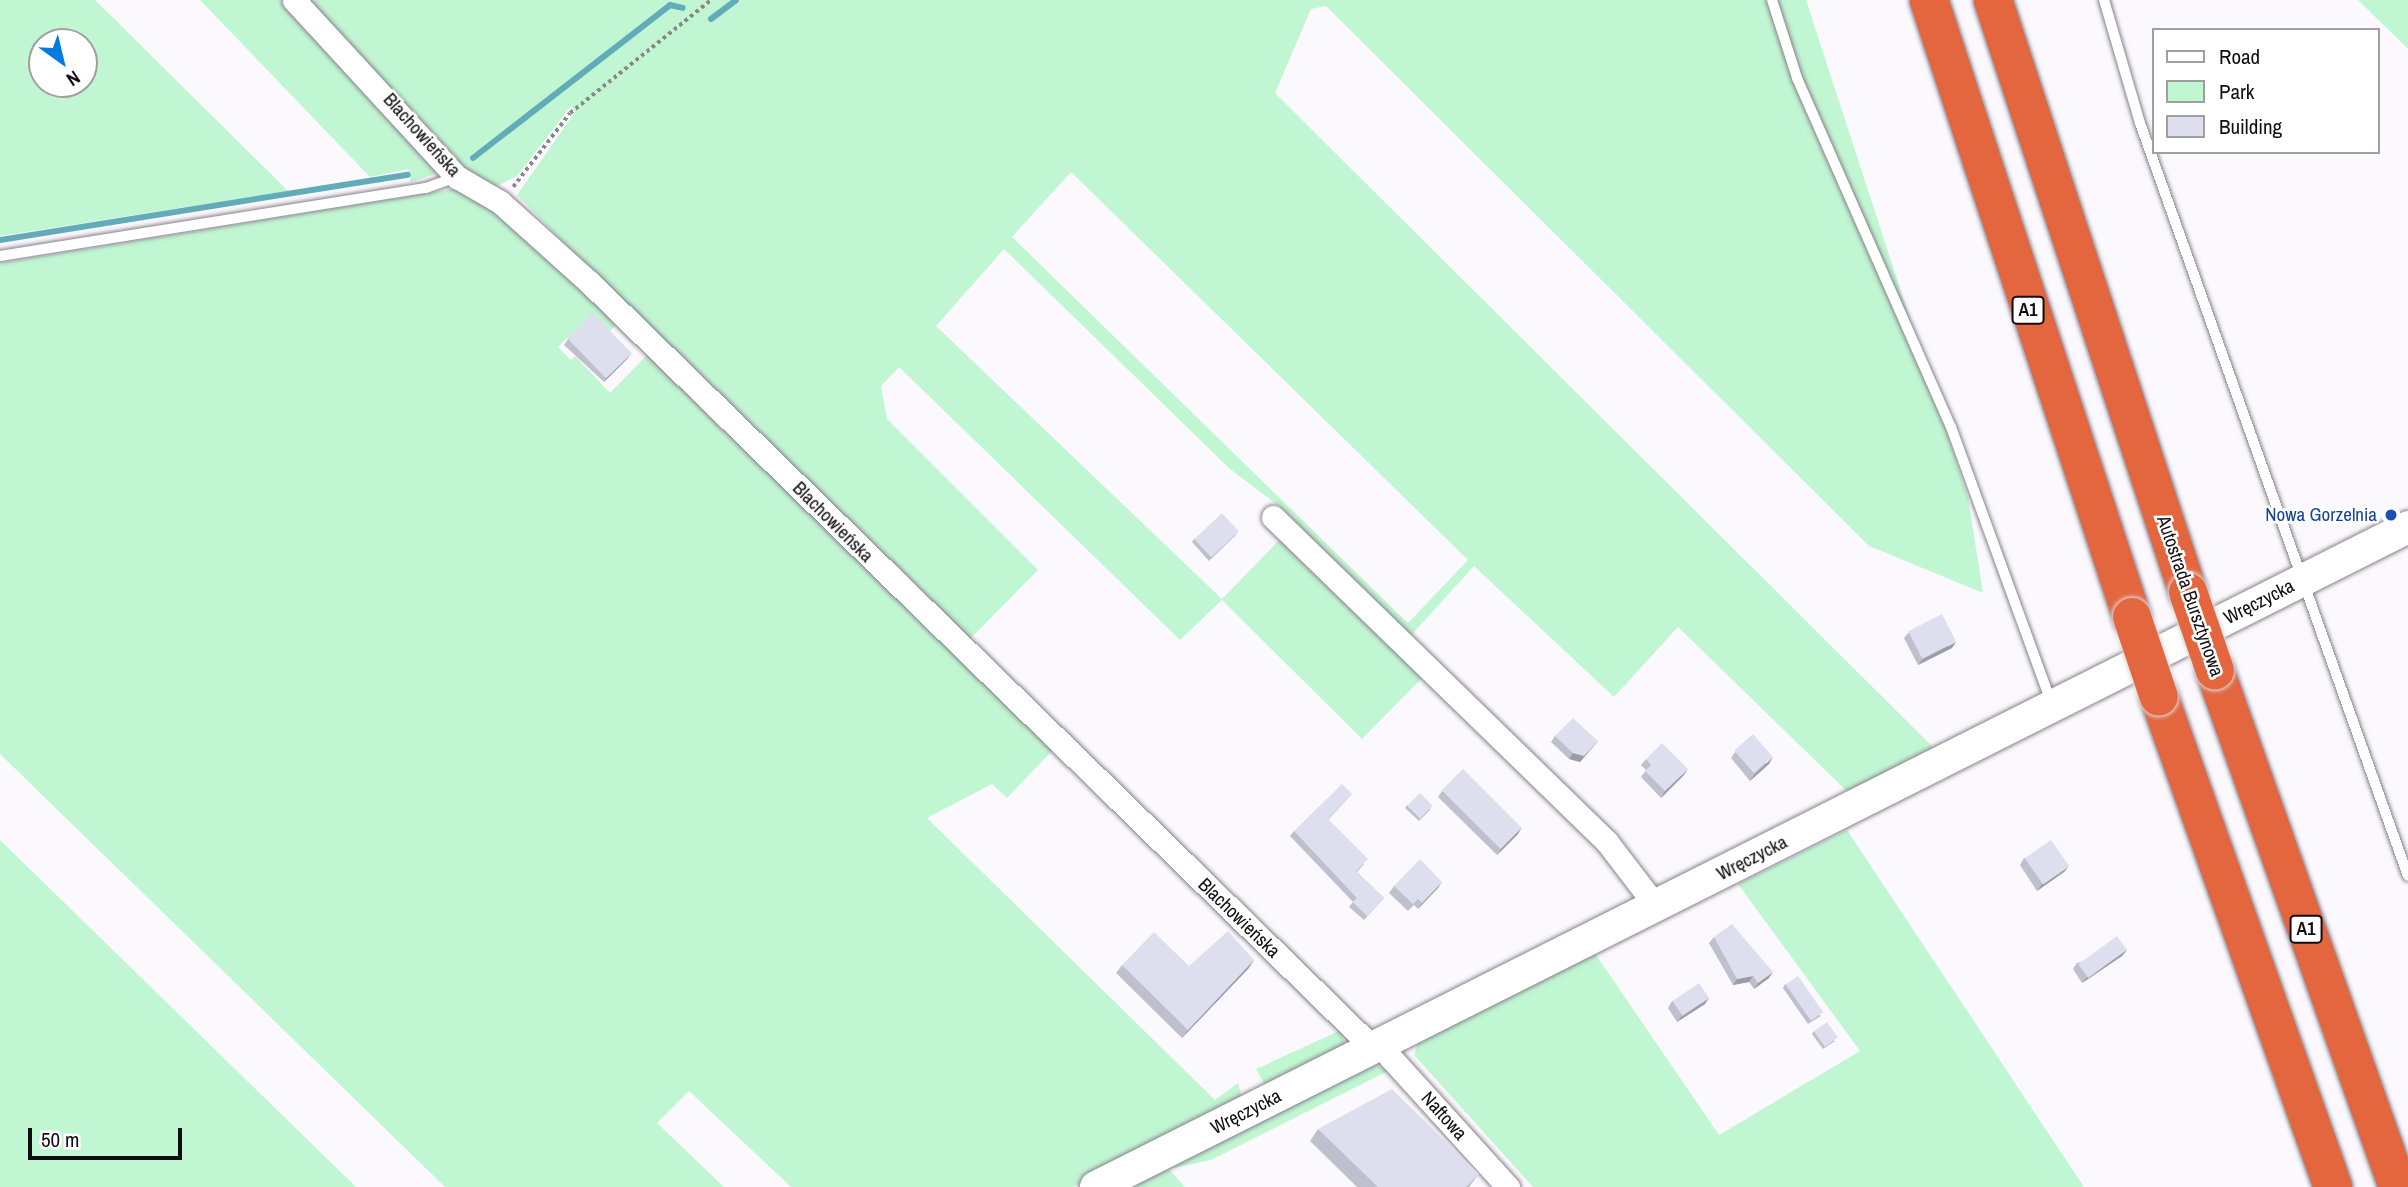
<!DOCTYPE html>
<html>
<head>
<meta charset="utf-8">
<style>
  body { margin:0 }
  #map { position:relative; width:2408px; height:1187px; overflow:hidden; background:#fcf9fe; font-family:"Archivo Narrow",sans-serif }
  div>[style] { position:absolute }
  .green>* { inset:0; background:#c0f6d2 }
  .stream>* { height:6px; margin:-3px; padding:0 3px; transform-origin:3px; border-radius:3px; background:#62acba }
  .path>* { height:3.5px; margin-top:-1.75px; transform-origin:0; background:repeating-linear-gradient(90deg,#89868a 0 3.5px,transparent 0 7px) }
  .roads { filter:drop-shadow(0 0 2px #88808c) drop-shadow(0 0 2px #88808c) }
  .service>* { height:10px; margin:-5px; padding:0 5px; transform-origin:5px; border-radius:5px; background:#fff }
  .minor>* { height:23px; margin:-11.5px; padding:0 11.5px; transform-origin:11.5px; border-radius:11.5px; background:#fff }
  .secondary>* { height:32px; margin:-16px; padding:0 16px; transform-origin:16px; border-radius:16px; background:#fff }
  .motorway>* { height:38px; margin:-19px; padding:0 19px; transform-origin:19px; border-radius:19px; background:#e4663e }
  .bridges { filter:drop-shadow(0 0 2px #d9d8d9) drop-shadow(0 0 2px #d9d8d9) }
  .motorway-bridge>* { height:38px; margin:-19px; padding:0 19px; transform-origin:19px; border-radius:19px; background:#e4663e }
  .wall>* { inset:0; background:#bfc0cd }
  .shaded-wall>* { inset:0; background:#9b9ca7 }
  .building>* { inset:0; background:#dedfee; transform-origin:0 0 }
  .dots>* { width:19px; height:19px; translate:-50% -50%; box-sizing:border-box; border:4px solid #fff; border-radius:50% }
  span { translate:-50% -50%; white-space:nowrap; text-align:center; line-height:1.15; -webkit-text-stroke:5px #fff; paint-order:stroke }
  .shield-label span { padding:2px 5px; background:#fff; border:2px solid; border-radius:5px; -webkit-text-stroke-width:0 }
  .shield-label { font-size:18px; color:#110e12; font-weight:700 }
  .street-label { font-size:19px; color:#110e12 }
  .transit-label { font-size:19px; color:#164399 }
  .right { translate:-100% -50%; text-align:right }
  .legend { position:absolute; left:2152px; top:28px; width:228px; height:126px; box-sizing:border-box; background:#fff; border:2px solid #a09fa0; margin:0; padding:9px 12px; list-style:none; font-size:21px; color:#110e12 }
  .legend li { display:flex; align-items:center; gap:14px; height:35px }
  .legend b { width:35px; border:2px solid #a09fa0 }
  .north { position:absolute; left:28px; top:28px; width:70px; height:70px; box-sizing:border-box; background:#fff; border:2px solid #a09fa0; border-radius:50%; rotate:146deg; font-size:19px; font-weight:700; line-height:28px; text-align:center; color:#110e12 }
  .north::after { content:''; display:block; margin:auto; width:24px; height:32px; background:#007be2; clip-path:polygon(50% 0,100% 100%,50% 72%,0 100%) }
  .scale { position:absolute; left:28px; top:1128px; width:154px; height:32px; box-sizing:border-box; border:4px solid #110e12; border-top:0; padding-left:9px; font-size:21px; line-height:24px; white-space:nowrap; color:#110e12; -webkit-text-stroke:5px #fff; paint-order:stroke }
</style>
</head>
<body>
<div id="map">
  <div class="green">
    <div style="clip-path:polygon(evenodd,0 0,95px 0,288px 191px,0 236px,0 0,42px 42px,84px 42px,84px 84px,42px 84px,42px 42px)"></div>
    <div style="clip-path:polygon(200px 0,283px 0,444px 171px,411px 182px,408px 169px,370px 177px)"></div>
    <div style="clip-path:polygon(evenodd,303px 0,1806px 0,1968px 497px,1983px 593px,1869px 546px,1326px 6px,1311px 9px,1275px 93px,1946px 760px,1859px 803px,1678px 627px,1614px 697px,1474px 566px,1407px 640px,1283px 509px,1230px 469px,1004px 249px,936px 326px,1222px 599px,1284px 535px,1427px 673px,1362px 739px,1222px 600px,1180px 640px,899px 367px,881px 386px,887px 419px,1038px 570px,970px 639px,785px 467px,517px 195px,575px 112px,571px 106px,517px 176px,495px 187px,453px 162px,303px 0,1071px 172px,1468px 560px,1408px 623px,1012px 237px,1071px 172px)"></div>
    <div style="clip-path:polygon(2358px 0,2408px 0,2408px 49px)"></div>
    <div style="clip-path:polygon(459px 188px,521px 227px,616px 325px,607px 334px,589px 317px,558px 347px,571px 360px,575px 356px,610px 393px,651px 351px,1053px 750px,1007px 798px,992px 784px,927px 818px,1215px 1100px,1238px 1083px,1243px 1102px,1073px 1187px,791px 1187px,689px 1091px,657px 1123px,724px 1187px,445px 1187px,0 754px,0 263px)"></div>
    <div style="clip-path:polygon(1847px 830px,2084px 1187px,1533px 1187px,1414px 1055px,1418px 1042px,1594px 952px,1719px 1135px,1860px 1051px,1738px 884px)"></div>
    <div style="clip-path:polygon(0 840px,356px 1187px,0 1187px)"></div>
    <div style="clip-path:polygon(1341px 1030px,1345px 1046px,1265px 1085px,1256px 1069px)"></div>
    <div style="clip-path:polygon(1372px 1064px,1388px 1071px,1211px 1160px,1169px 1169px,1185px 1187px,1119px 1187px)"></div>
  </div>
  <div class="stream">
    <div style="left:711px;top:19px;width:31px;rotate:-37deg"></div>
    <div style="left:473px;top:158px;width:249px;rotate:-37.8deg"></div>
    <div style="left:670px;top:5px;width:13px;rotate:13deg"></div>
    <div style="left:0;top:240px;width:413px;rotate:-9.1deg"></div>
  </div>
  <div class="path">
    <div style="left:513px;top:187px;width:93px;rotate:-52.4deg"></div>
    <div style="left:570px;top:113px;width:181px;rotate:-38.7deg"></div>
  </div>
  <div class="roads">
    <div class="service">
      <div style="left:1772px;top:0;width:82px;rotate:72.2deg"></div>
      <div style="left:1797px;top:78px;width:381px;rotate:66.2deg"></div>
      <div style="left:1951px;top:427px;width:293px;rotate:70deg"></div>
      <div style="left:2104px;top:0;width:128px;rotate:73.7deg"></div>
      <div style="left:2140px;top:123px;width:799px;rotate:70.41deg"></div>
      <div style="left:0;top:256px;width:431px;rotate:-9.1deg"></div>
      <div style="left:426px;top:188px;width:33px;rotate:-20deg"></div>
    </div>
    <div class="minor">
      <div style="left:294px;top:0;width:241px;rotate:47.4deg"></div>
      <div style="left:457px;top:177px;width:50px;rotate:30.2deg"></div>
      <div style="left:500px;top:202px;width:120px;rotate:42deg"></div>
      <div style="left:589px;top:282px;width:1096px;rotate:44.33deg"></div>
      <div style="left:1273px;top:517px;width:466px;rotate:44.2deg"></div>
      <div style="left:1607px;top:842px;width:81px;rotate:52.6deg"></div>
      <div style="left:1385px;top:1042px;width:16px;rotate:72deg"></div>
      <div style="left:1390px;top:1057px;width:176px;rotate:47.8deg"></div>
    </div>
    <div class="secondary">
      <div style="left:1096px;top:1187px;width:1469px;rotate:-26.7deg"></div>
    </div>
    <div class="motorway">
      <div style="left:1929px;top:0;width:650px;rotate:71.79deg"></div>
      <div style="left:1993px;top:0;width:623px;rotate:71.77deg"></div>
      <div style="left:2215px;top:671px;width:547px;rotate:70.47deg"></div>
      <div style="left:2159px;top:697px;width:520px;rotate:70.45deg"></div>
    </div>
  </div>
  <div class="bridges">
    <div class="motorway-bridge">
      <div style="left:2188px;top:592px;width:83px;rotate:71.1deg"></div>
      <div style="left:2132px;top:617px;width:84px;rotate:71.4deg"></div>
    </div>
  </div>
  <div class="wall">
    <div style="clip-path:polygon(568px 339px,628px 358px,604px 382px,564px 345px)"></div>
    <div style="clip-path:polygon(1237px 534px,1209px 561px,1192px 542px,1194px 539px)"></div>
    <div style="clip-path:polygon(1909px 632px,1952px 648px,1918px 665px,1904px 638px)"></div>
    <div style="clip-path:polygon(1555px 736px,1598px 741px,1580px 762px,1569px 759px,1551px 742px)"></div>
    <div style="clip-path:polygon(1735px 752px,1769px 764px,1750px 781px,1731px 758px)"></div>
    <div style="clip-path:polygon(1646px 759px,1684px 775px,1661px 798px,1641px 777px,1646px 770px,1641px 765px)"></div>
    <div style="clip-path:polygon(1442px 791px,1518px 834px,1497px 855px,1438px 797px)"></div>
    <div style="clip-path:polygon(1352px 794px,1328px 820px,1364px 864px,1357px 872px,1384px 898px,1364px 920px,1349px 907px,1353px 902px,1290px 836px,1294px 831px)"></div>
    <div style="clip-path:polygon(1407px 805px,1431px 809px,1419px 821px,1405px 808px)"></div>
    <div style="clip-path:polygon(2024px 858px,2069px 866px,2064px 872px,2037px 891px,2020px 865px)"></div>
    <div style="clip-path:polygon(1442px 882px,1418px 909px,1414px 905px,1408px 911px,1389px 893px,1394px 886px)"></div>
    <div style="clip-path:polygon(1714px 937px,1769px 978px,1754px 989px,1749px 982px,1733px 985px,1709px 943px)"></div>
    <div style="clip-path:polygon(2127px 950px,2122px 956px,2082px 983px,2073px 969px,2077px 963px)"></div>
    <div style="clip-path:polygon(1254px 960px,1248px 969px,1182px 1038px,1116px 973px,1122px 965px,1189px 966px)"></div>
    <div style="clip-path:polygon(1785px 984px,1821px 1016px,1808px 1024px,1783px 988px)"></div>
    <div style="clip-path:polygon(1672px 1001px,1705px 1004px,1677px 1022px,1668px 1008px)"></div>
    <div style="clip-path:polygon(1814px 1031px,1835px 1041px,1823px 1049px,1812px 1034px)"></div>
    <div style="clip-path:polygon(1318px 1129px,1479px 1174px,1469px 1187px,1357px 1187px,1310px 1141px)"></div>
  </div>
  <div class="shaded-wall">
    <div style="clip-path:polygon(632px 353px,628px 358px,604px 382px,607px 377px)"></div>
    <div style="clip-path:polygon(1956px 642px,1952px 648px,1918px 665px,1923px 659px)"></div>
    <div style="clip-path:polygon(1598px 741px,1580px 762px,1569px 759px,1573px 753px)"></div>
    <div style="clip-path:polygon(1773px 757px,1769px 764px,1750px 781px,1754px 775px)"></div>
    <div style="clip-path:polygon(1688px 769px,1684px 775px,1661px 798px,1665px 791px)"></div>
    <div style="clip-path:polygon(1522px 827px,1518px 834px,1497px 855px,1501px 849px)"></div>
    <div style="clip-path:polygon(2069px 866px,2064px 872px,2037px 891px,2042px 884px)"></div>
    <div style="clip-path:polygon(1442px 882px,1438px 888px,1418px 909px,1422px 903px)"></div>
    <div style="clip-path:polygon(2127px 950px,2122px 956px,2082px 983px,2087px 977px)"></div>
    <div style="clip-path:polygon(1254px 960px,1248px 969px,1182px 1038px,1188px 1030px)"></div>
    <div style="clip-path:polygon(1773px 972px,1769px 978px,1754px 989px,1758px 983px)"></div>
    <div style="clip-path:polygon(1753px 976px,1749px 982px,1733px 985px,1737px 979px)"></div>
    <div style="clip-path:polygon(1709px 998px,1705px 1004px,1677px 1022px,1682px 1016px)"></div>
  </div>
  <div class="building">
    <div style="left:593px;top:313px;width:56px;height:36px;rotate:46deg"></div>
    <div style="left:1222px;top:513px;width:25px;height:38px;rotate:47deg"></div>
    <div style="left:1942px;top:614px;width:31px;height:38px;rotate:63deg"></div>
    <div style="clip-path:polygon(1573px 718px,1598px 741px,1584px 756px,1573px 753px,1555px 736px)"></div>
    <div style="left:1753px;top:734px;width:30px;height:25px;rotate:49deg"></div>
    <div style="clip-path:polygon(1662px 743px,1688px 769px,1665px 791px,1645px 771px,1651px 765px,1646px 759px)"></div>
    <div style="left:1463px;top:769px;width:83px;height:30px;rotate:45deg"></div>
    <div style="clip-path:polygon(1342px 784px,1352px 794px,1328px 819px,1368px 859px,1356px 871px,1384px 898px,1367px 916px,1353px 902px,1357px 898px,1294px 831px)"></div>
    <div style="left:1420px;top:793px;width:18px;height:18px;rotate:45deg"></div>
    <div style="left:2051px;top:840px;width:32px;height:32px;rotate:55deg"></div>
    <div style="clip-path:polygon(1420px 859px,1442px 882px,1422px 903px,1418px 899px,1413px 904px,1394px 886px)"></div>
    <div style="clip-path:polygon(1732px 924px,1773px 972px,1758px 983px,1753px 976px,1737px 979px,1714px 937px)"></div>
    <div style="clip-path:polygon(1228px 931px,1254px 960px,1188px 1030px,1122px 965px,1154px 932px,1189px 966px)"></div>
    <div style="left:2117px;top:936px;width:17px;height:48px;rotate:54deg"></div>
    <div style="left:1798px;top:976px;width:44px;height:15px;rotate:55deg"></div>
    <div style="left:1699px;top:983px;width:18px;height:32px;rotate:56deg"></div>
    <div style="left:1827px;top:1022px;width:19px;height:16px;rotate:55deg"></div>
    <div style="clip-path:polygon(1392px 1089px,1479px 1174px,1466px 1187px,1378px 1187px,1318px 1129px)"></div>
  </div>
  <div class="dots">
    <div style="left:2391px;top:515px;background:#1a4fb4"></div>
  </div>
  <div class="shield-label">
    <span style="left:2028px;top:310px">A1</span>
    <span style="left:2306px;top:929px">A1</span>
  </div>
  <div class="street-label">
    <span style="left:422px;top:135px;rotate:48deg">Blachowieńska</span>
    <span style="left:833px;top:522px;rotate:45deg">Blachowieńska</span>
    <span style="left:2190px;top:596px;rotate:71deg">Autostrada Bursztynowa</span>
    <span style="left:2259px;top:602px;rotate:-27deg">Wręczycka</span>
    <span style="left:1752px;top:858px;rotate:-27deg">Wręczycka</span>
    <span style="left:1239px;top:918px;rotate:44deg">Blachowieńska</span>
    <span style="left:1246px;top:1112px;rotate:-27deg">Wręczycka</span>
    <span style="left:1444px;top:1116px;rotate:48deg">Naftowa</span>
  </div>
  <div class="transit-label">
    <span class="right" style="left:2377px;top:515px">Nowa Gorzelnia</span>
  </div>
  <ul class="legend">
  <li><b style="height:9px;background:#fff"></b>Road</li>
  <li><b style="height:19px;background:#c0f6d2"></b>Park</li>
  <li><b style="height:19px;background:#dedfee"></b>Building</li>
  </ul>
  <div class="north">N</div>
  <div class="scale">50 m</div>
</div>
</body>
</html>
